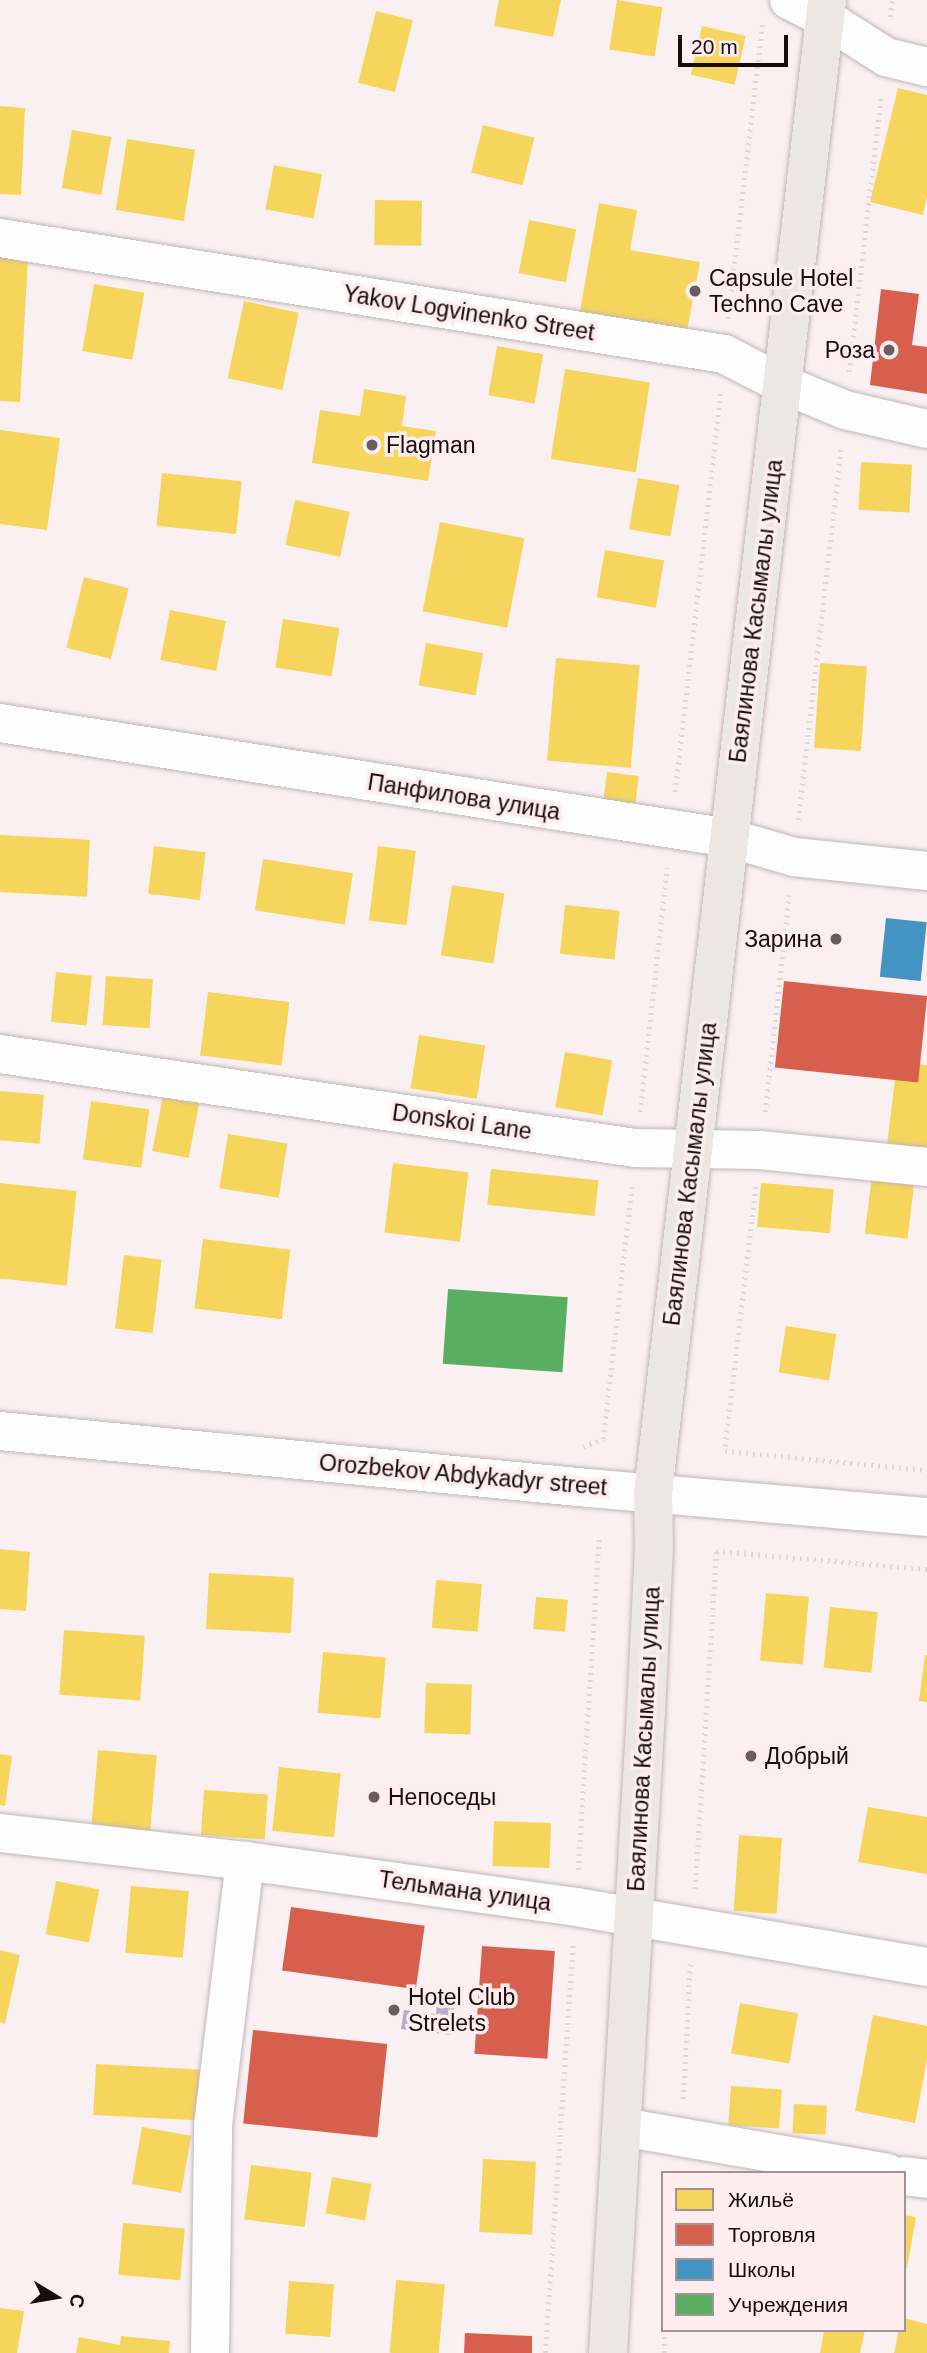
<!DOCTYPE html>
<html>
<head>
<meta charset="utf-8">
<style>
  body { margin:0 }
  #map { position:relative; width:927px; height:2353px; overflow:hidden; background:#faf0f2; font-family:Helvetica,sans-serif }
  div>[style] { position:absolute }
  .water>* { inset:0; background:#b9abcb }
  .homes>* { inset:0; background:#f6d55c; transform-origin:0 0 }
  .shops>* { inset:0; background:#d6604d; transform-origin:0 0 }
  .schools>* { inset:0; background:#4393c3; transform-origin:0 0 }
  .public>* { inset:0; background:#5aae61; transform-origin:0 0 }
  .path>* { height:4.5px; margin-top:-2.25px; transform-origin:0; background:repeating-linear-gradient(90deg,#dbd8d8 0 2px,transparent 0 7px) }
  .roads { filter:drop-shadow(0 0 2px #c1b6b8) drop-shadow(0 0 2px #c1b6b8) }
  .minor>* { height:38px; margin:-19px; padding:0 19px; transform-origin:19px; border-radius:19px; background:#fefdfd }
  .major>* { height:38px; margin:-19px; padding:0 19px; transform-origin:19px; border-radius:19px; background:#ece6e4 }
  .dots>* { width:19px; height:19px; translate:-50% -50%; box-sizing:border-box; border:4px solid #fdedee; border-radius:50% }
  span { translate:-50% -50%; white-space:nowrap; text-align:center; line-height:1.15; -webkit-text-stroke:7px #fdedee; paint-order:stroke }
  .poi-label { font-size:23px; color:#190c0e }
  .left { translate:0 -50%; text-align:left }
  .right { translate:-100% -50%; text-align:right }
  .street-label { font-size:23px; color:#190c0e }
  .legend { position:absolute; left:661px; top:2171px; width:245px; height:161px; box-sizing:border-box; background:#fdedee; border:2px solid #a29394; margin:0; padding:9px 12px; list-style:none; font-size:21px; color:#190c0e }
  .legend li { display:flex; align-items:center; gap:14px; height:35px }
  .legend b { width:35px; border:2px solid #a29394 }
  .north { position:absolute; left:21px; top:2262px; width:70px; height:70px; -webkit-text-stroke:5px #fdedee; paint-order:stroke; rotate:101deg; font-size:19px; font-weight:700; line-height:28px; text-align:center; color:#190c0e }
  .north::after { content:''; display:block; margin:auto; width:24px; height:32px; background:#190c0e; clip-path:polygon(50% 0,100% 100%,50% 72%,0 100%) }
  .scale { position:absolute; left:678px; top:35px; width:110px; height:32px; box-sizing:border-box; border:4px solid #190c0e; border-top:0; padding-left:9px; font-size:21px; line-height:24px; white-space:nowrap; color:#190c0e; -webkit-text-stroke:5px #fdedee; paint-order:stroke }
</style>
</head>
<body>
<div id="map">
  <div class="water">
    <div style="clip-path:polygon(437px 2000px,455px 2003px,451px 2035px,401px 2029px,404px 2010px,436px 2014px)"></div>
  </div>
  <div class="homes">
    <div style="clip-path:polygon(499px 0,561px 0,553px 37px,494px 26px)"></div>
    <div style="left:617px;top:0;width:46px;height:50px;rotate:9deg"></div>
    <div style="left:376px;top:11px;width:38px;height:74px;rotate:14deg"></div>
    <div style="left:702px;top:26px;width:45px;height:50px;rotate:13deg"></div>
    <div style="clip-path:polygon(898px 88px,927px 95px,927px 197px,923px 215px,870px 202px)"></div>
    <div style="clip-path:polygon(0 106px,25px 108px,21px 195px,0 194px)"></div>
    <div style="left:483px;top:125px;width:53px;height:49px;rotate:14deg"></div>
    <div style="left:72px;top:130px;width:40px;height:59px;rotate:10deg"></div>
    <div style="left:127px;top:139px;width:69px;height:72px;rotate:9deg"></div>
    <div style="left:274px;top:165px;width:49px;height:45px;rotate:11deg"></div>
    <div style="left:375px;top:200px;width:47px;height:45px;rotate:1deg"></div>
    <div style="clip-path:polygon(599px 203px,637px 210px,630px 250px,700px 262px,686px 336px,579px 317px)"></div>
    <div style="left:529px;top:220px;width:48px;height:54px;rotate:11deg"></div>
    <div style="clip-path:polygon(0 257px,28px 259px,20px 402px,0 401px)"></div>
    <div style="left:94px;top:284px;width:51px;height:68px;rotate:10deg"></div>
    <div style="left:244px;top:301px;width:56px;height:79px;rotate:12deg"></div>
    <div style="left:497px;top:346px;width:47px;height:50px;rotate:10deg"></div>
    <div style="left:565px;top:369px;width:86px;height:91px;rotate:9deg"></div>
    <div style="clip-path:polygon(364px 389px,406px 396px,402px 426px,436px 431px,428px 481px,312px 463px,320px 410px,360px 416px)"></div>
    <div style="clip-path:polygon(0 430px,60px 438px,47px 530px,0 524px)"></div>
    <div style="left:861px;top:462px;width:51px;height:48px;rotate:3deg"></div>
    <div style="left:162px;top:473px;width:80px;height:53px;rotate:6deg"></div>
    <div style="left:638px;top:478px;width:42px;height:52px;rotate:10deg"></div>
    <div style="left:295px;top:500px;width:56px;height:46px;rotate:12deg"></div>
    <div style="left:440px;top:522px;width:86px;height:91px;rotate:11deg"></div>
    <div style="left:605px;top:550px;width:60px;height:48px;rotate:10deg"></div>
    <div style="left:84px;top:577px;width:46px;height:73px;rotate:14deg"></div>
    <div style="left:170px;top:610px;width:57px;height:51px;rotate:11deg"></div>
    <div style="left:283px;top:619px;width:57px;height:49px;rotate:9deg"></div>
    <div style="left:426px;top:643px;width:58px;height:43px;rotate:10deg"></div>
    <div style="left:556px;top:658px;width:84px;height:103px;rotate:5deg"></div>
    <div style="left:820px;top:663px;width:47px;height:85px;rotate:4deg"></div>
    <div style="left:607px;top:772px;width:32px;height:29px;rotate:7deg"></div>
    <div style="left:0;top:835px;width:90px;height:57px;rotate:3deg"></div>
    <div style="left:154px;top:846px;width:52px;height:48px;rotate:7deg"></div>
    <div style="left:378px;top:846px;width:38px;height:75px;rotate:7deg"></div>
    <div style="left:263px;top:859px;width:91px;height:52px;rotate:9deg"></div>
    <div style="left:452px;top:885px;width:53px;height:71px;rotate:9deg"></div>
    <div style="left:565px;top:905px;width:55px;height:49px;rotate:6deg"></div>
    <div style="left:56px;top:972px;width:36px;height:50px;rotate:6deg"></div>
    <div style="left:106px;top:976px;width:47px;height:49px;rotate:4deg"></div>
    <div style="left:208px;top:992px;width:82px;height:64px;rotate:7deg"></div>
    <div style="left:419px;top:1035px;width:67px;height:54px;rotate:9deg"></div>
    <div style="left:565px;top:1052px;width:48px;height:56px;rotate:10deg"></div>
    <div style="clip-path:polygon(897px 1062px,927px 1065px,927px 1150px,887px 1146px)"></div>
    <div style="left:0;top:1091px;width:44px;height:49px;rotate:5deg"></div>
    <div style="left:163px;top:1096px;width:37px;height:56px;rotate:11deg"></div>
    <div style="left:91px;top:1101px;width:59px;height:59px;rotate:8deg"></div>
    <div style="left:228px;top:1134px;width:60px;height:55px;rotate:9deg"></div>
    <div style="left:393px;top:1163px;width:76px;height:70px;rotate:7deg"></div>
    <div style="left:491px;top:1169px;width:108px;height:36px;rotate:6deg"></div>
    <div style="left:872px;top:1175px;width:43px;height:59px;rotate:7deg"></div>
    <div style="left:0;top:1183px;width:77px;height:95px;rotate:6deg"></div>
    <div style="left:761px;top:1183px;width:73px;height:44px;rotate:5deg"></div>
    <div style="left:203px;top:1239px;width:88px;height:70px;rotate:7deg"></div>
    <div style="left:124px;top:1255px;width:38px;height:74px;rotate:7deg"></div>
    <div style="left:786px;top:1326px;width:51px;height:47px;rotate:9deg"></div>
    <div style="clip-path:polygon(0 1549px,30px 1552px,26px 1611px,0 1609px)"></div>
    <div style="left:209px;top:1573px;width:85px;height:56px;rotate:3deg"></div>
    <div style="left:436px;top:1580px;width:46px;height:48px;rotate:5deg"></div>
    <div style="left:766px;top:1593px;width:43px;height:68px;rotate:5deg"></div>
    <div style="left:536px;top:1597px;width:32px;height:32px;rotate:5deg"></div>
    <div style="left:830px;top:1607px;width:48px;height:61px;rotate:6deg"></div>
    <div style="left:64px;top:1630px;width:81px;height:65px;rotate:4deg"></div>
    <div style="left:323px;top:1652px;width:63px;height:61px;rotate:5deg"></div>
    <div style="clip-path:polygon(925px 1655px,927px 1655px,927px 1702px,919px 1701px)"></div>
    <div style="left:426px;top:1683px;width:46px;height:50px;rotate:2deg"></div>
    <div style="left:98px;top:1750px;width:59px;height:76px;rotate:5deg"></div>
    <div style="clip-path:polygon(0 1754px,12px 1756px,5px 1806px,0 1805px)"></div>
    <div style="left:279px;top:1767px;width:62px;height:64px;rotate:6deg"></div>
    <div style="left:204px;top:1790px;width:64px;height:45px;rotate:4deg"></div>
    <div style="clip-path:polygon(868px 1807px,927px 1817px,927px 1874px,858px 1862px)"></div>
    <div style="left:494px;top:1821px;width:57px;height:45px;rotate:2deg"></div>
    <div style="left:739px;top:1835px;width:43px;height:76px;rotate:4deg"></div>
    <div style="left:56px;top:1881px;width:44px;height:54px;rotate:11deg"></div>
    <div style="left:131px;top:1886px;width:58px;height:67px;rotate:5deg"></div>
    <div style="clip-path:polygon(0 1950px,20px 1955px,5px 2024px,0 2022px)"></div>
    <div style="left:740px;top:2003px;width:59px;height:51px;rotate:10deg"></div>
    <div style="clip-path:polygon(873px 2015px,927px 2026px,927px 2060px,915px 2123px,855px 2111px)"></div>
    <div style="left:96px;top:2064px;width:108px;height:51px;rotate:3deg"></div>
    <div style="left:731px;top:2086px;width:51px;height:39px;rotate:4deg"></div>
    <div style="left:794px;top:2104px;width:33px;height:29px;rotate:3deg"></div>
    <div style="left:142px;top:2127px;width:50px;height:58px;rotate:10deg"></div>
    <div style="left:483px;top:2159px;width:53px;height:73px;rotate:3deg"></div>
    <div style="left:251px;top:2165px;width:61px;height:55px;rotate:7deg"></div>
    <div style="left:332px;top:2177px;width:40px;height:37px;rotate:10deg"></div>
    <div style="clip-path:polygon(904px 2215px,916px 2217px,907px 2268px,904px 2268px)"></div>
    <div style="left:123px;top:2223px;width:62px;height:52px;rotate:5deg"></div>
    <div style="left:396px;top:2280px;width:49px;height:73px;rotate:5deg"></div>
    <div style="left:289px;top:2281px;width:45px;height:53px;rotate:4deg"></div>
    <div style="clip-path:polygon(0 2308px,24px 2311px,17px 2353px,0 2353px)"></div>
    <div style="clip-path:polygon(904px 2318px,927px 2324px,927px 2353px,894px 2353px,899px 2330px,904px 2330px)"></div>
    <div style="clip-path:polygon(824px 2330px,865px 2330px,860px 2353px,820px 2353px)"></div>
    <div style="clip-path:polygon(121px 2336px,170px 2341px,169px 2353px,76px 2353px,79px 2337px,120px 2345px)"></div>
  </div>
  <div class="shops">
    <div style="clip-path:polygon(881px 289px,919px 294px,912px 345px,927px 347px,927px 394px,870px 385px)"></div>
    <div style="left:784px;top:981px;width:144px;height:87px;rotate:6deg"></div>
    <div style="left:291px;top:1907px;width:135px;height:64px;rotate:8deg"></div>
    <div style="left:482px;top:1946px;width:73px;height:108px;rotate:4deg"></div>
    <div style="left:253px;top:2030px;width:135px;height:94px;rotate:6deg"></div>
    <div style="clip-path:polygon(465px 2333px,532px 2336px,532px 2353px,464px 2353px)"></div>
  </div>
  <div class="schools">
    <div style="left:886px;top:918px;width:41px;height:59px;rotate:6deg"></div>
  </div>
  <div class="public">
    <div style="left:448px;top:1289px;width:120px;height:75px;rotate:4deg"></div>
  </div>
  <div class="path">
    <div style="left:890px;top:17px;width:17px;rotate:-83deg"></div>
    <div style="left:728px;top:319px;width:296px;rotate:-83.4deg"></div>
    <div style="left:849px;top:372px;width:279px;rotate:-83.4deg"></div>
    <div style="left:675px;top:792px;width:401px;rotate:-83.5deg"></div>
    <div style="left:798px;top:820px;width:376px;rotate:-83.4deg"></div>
    <div style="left:640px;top:1112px;width:246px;rotate:-83.7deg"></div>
    <div style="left:765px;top:1112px;width:218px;rotate:-83.7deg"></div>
    <div style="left:756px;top:1187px;width:266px;rotate:96.7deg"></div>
    <div style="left:725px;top:1451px;width:203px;rotate:5.4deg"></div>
    <div style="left:583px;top:1447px;width:22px;rotate:-22deg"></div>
    <div style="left:603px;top:1439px;width:258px;rotate:-83.5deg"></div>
    <div style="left:578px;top:1870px;width:332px;rotate:-86.4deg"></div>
    <div style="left:695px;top:1889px;width:339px;rotate:-86.4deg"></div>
    <div style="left:716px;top:1551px;width:212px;rotate:4.9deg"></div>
    <div style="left:683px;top:2099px;width:135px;rotate:-87deg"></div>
    <div style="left:545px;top:2353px;width:409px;rotate:-86.1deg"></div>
    <div style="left:664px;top:2353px;width:23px;rotate:-88deg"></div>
  </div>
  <div class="roads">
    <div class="minor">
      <div style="left:789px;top:0;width:40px;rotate:26.6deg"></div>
      <div style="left:825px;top:18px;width:72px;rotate:32.6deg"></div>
      <div style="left:886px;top:57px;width:42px;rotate:13.7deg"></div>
      <div style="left:0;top:238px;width:733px;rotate:9.1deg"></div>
      <div style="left:724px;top:354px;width:65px;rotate:27.3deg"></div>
      <div style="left:782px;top:384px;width:68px;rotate:22.4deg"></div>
      <div style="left:845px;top:410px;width:84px;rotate:13deg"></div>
      <div style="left:0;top:723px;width:738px;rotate:8.96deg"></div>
      <div style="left:729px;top:838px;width:68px;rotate:16.3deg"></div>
      <div style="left:794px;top:857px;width:134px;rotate:6deg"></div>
      <div style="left:0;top:1054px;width:642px;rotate:8.42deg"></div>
      <div style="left:635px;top:1148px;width:125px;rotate:0.9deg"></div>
      <div style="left:760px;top:1150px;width:168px;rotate:5.8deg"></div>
      <div style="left:0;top:1431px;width:591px;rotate:5.54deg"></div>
      <div style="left:588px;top:1488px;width:340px;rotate:4.9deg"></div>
      <div style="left:0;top:1833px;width:247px;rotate:6.5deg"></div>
      <div style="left:245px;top:1861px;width:334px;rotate:7.9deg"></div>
      <div style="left:576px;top:1907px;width:356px;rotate:9.7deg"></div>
      <div style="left:622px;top:2127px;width:269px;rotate:9.8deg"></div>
      <div style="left:904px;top:2176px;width:23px;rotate:7deg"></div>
      <div style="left:210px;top:2353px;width:228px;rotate:-89.2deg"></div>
      <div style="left:213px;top:2125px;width:266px;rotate:-83.1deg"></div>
    </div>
    <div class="major">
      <div style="left:608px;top:2353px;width:643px;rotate:-86.61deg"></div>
      <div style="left:646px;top:1711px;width:166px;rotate:-87.2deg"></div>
      <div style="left:654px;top:1545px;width:52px;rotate:-91.1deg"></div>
      <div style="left:653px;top:1493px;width:1503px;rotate:-83.35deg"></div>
    </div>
  </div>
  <div class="dots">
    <div style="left:695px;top:291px;background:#685c5e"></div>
    <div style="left:889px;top:350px;background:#685c5e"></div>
    <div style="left:372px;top:445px;background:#685c5e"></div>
    <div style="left:836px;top:939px;background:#685c5e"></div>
    <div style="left:751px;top:1756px;background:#685c5e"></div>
    <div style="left:374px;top:1797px;background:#685c5e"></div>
    <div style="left:394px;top:2010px;background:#685c5e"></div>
  </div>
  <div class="poi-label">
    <span class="left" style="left:709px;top:291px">Capsule Hotel<br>Techno Cave</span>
    <span class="right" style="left:875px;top:350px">Роза</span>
    <span class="left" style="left:386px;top:445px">Flagman</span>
    <span class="right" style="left:822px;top:939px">Зарина</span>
    <span class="left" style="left:765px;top:1756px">Добрый</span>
    <span class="left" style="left:388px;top:1797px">Непоседы</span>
    <span class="left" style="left:408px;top:2010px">Hotel Club<br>Strelets</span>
  </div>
  <div class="street-label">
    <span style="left:469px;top:313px;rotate:9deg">Yakov Logvinenko Street</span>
    <span style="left:756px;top:611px;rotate:-83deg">Баялинова Касымалы улица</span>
    <span style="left:464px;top:797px;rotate:9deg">Панфилова улица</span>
    <span style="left:462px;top:1122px;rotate:8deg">Donskoi Lane</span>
    <span style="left:690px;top:1174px;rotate:-83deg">Баялинова Касымалы улица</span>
    <span style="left:463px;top:1475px;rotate:5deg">Orozbekov Abdykadyr street</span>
    <span style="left:644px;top:1739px;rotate:-87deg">Баялинова Касымалы улица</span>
    <span style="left:465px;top:1891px;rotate:8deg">Тельмана улица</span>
  </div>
  <ul class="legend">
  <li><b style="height:19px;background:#f6d55c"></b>Жильё</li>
  <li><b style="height:19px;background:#d6604d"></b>Торговля</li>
  <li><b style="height:19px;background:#4393c3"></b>Школы</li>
  <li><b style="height:19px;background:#5aae61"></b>Учреждения</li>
  </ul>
  <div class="north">С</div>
  <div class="scale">20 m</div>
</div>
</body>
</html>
